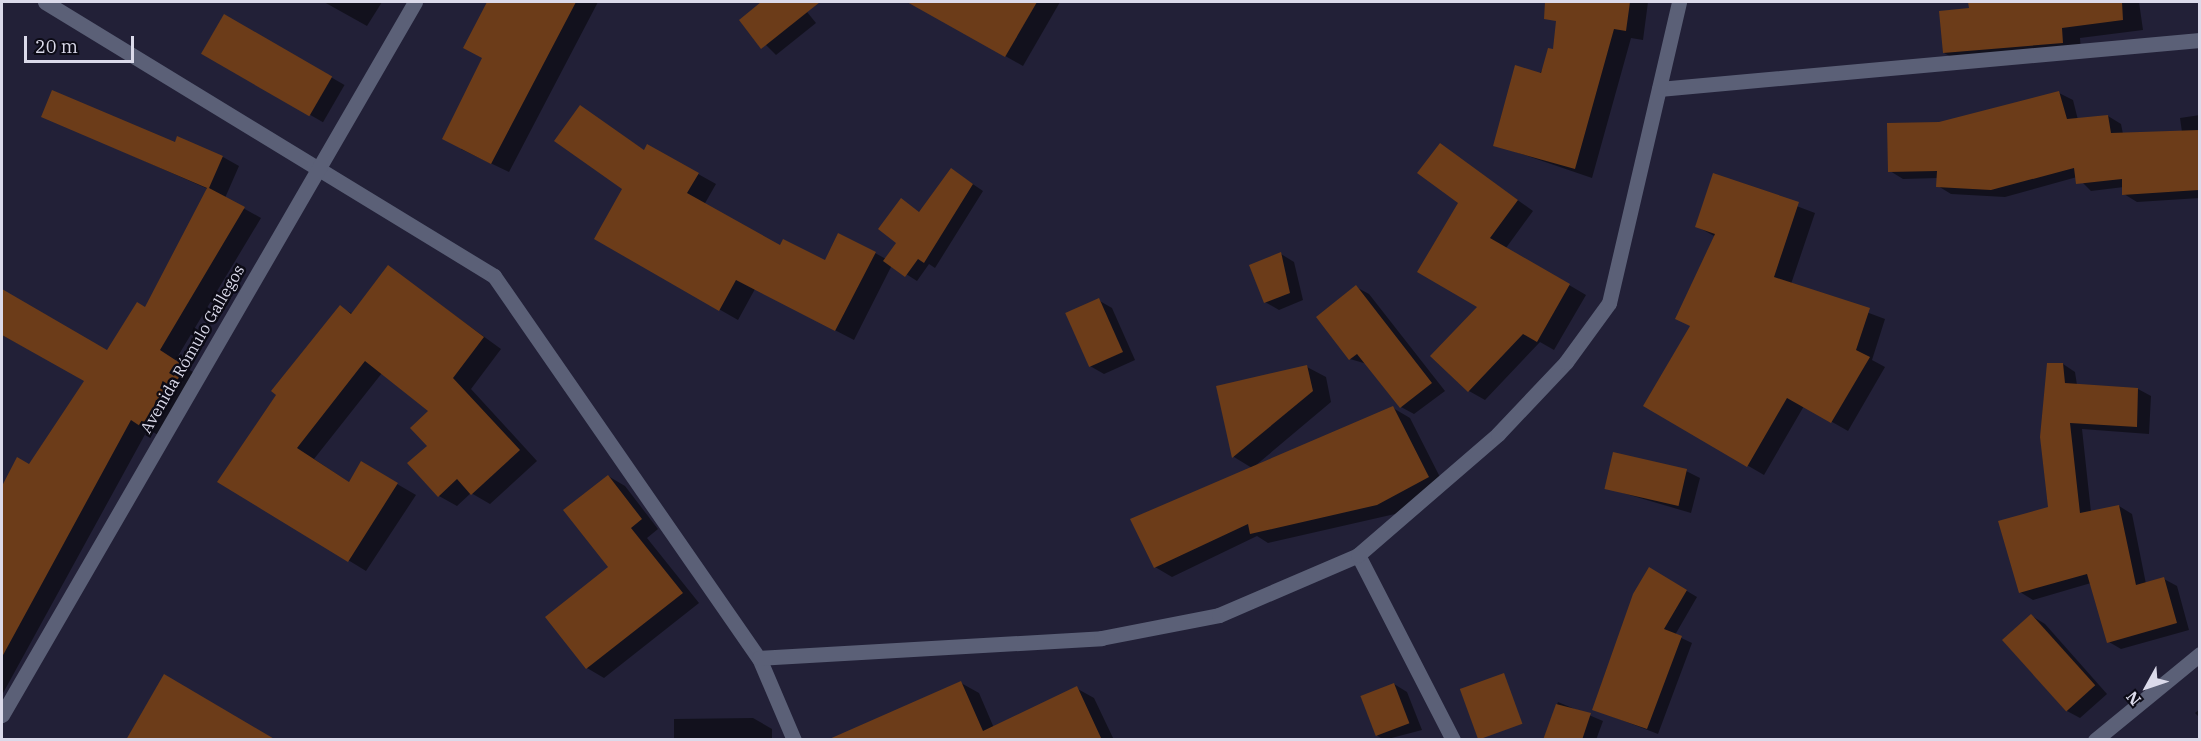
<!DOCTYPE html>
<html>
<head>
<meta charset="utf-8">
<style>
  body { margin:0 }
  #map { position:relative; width:2201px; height:741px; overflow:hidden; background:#222037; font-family:"IBM Plex Serif",serif }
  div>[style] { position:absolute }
  .shadow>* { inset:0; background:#0007; transform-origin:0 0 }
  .building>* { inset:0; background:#6c3c19; transform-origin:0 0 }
  .minor>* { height:15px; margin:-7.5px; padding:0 7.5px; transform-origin:7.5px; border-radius:7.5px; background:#5b6077 }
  span { translate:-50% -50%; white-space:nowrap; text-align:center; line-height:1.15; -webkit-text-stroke:5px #0c0b16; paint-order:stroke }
  .street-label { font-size:16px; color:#dbdaea }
  .frame { position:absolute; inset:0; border:3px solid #dbdaea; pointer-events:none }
  .north { position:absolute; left:2117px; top:657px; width:60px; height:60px; -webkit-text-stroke:4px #0c0b16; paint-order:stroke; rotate:230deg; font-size:16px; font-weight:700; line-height:24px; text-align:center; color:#dbdaea }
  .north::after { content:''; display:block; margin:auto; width:21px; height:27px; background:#dbdaea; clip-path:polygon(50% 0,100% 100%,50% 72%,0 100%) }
  .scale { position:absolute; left:24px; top:36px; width:110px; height:27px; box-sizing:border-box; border:3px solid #dbdaea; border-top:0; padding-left:8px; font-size:18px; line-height:21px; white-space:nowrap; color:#dbdaea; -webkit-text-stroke:4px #0c0b16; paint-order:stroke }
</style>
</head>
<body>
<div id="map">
  <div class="shadow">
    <div style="clip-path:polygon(324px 2px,382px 2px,367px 26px)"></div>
    <div style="clip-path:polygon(489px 2px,598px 2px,509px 172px,461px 149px,484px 58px,465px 47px)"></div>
    <div style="clip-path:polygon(764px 2px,799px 2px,816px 23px,776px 55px,741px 20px)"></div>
    <div style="clip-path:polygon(910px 2px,1060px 2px,1023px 66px)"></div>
    <div style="clip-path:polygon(1560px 2px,1648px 2px,1643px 40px,1631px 38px,1592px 178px,1495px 145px,1554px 51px)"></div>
    <div style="clip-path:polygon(1970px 2px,2139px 2px,2143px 30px,2080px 38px,2081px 53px,1963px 63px,1944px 53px,1971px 10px)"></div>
    <div style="left:225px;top:16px;width:138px;height:43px;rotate:30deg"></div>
    <div style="clip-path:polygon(2059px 93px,2073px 100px,2078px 120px,2108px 116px,2121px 124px,2123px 134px,2182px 132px,2180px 118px,2200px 115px,2200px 198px,2137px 202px,2124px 194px,2124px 187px,2091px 191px,2077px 177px,2005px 197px,1951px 194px,1938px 186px,1938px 178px,1903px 179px,1890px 171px,1939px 124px)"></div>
    <div style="clip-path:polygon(580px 107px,645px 151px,648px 146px,716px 184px,704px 205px,781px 247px,825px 262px,875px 253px,886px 259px,899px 242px,901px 200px,920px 213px,952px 170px,983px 191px,935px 268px,929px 264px,917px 281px,892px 265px,854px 340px,755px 289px,738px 320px,596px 239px,624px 189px)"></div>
    <div style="clip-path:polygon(43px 116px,223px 157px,239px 166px,225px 198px,261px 218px,175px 361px,201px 377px,163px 438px,148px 429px,2px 695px,2px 489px,18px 459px,29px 466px,86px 380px,2px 335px,2px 291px,107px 352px,146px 309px,208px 189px)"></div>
    <div style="clip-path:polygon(1440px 145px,1533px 211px,1506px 248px,1586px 295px,1554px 350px,1540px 342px,1485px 400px,1469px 391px,1479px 307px,1460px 202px)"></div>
    <div style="clip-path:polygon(1714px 175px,1815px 213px,1791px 284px,1885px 319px,1872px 360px,1885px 367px,1848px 431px,1804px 406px,1764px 475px,1645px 406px,1691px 327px,1716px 237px,1696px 226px)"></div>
    <div style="clip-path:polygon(1281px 254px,1294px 262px,1303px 300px,1279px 310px,1265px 302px)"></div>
    <div style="clip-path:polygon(388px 267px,501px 349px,471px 389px,537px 461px,490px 504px,471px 493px,457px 506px,439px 496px,429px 446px,431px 411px,382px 373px,314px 459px,350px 483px,361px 463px,416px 495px,366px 571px,219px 481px,340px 307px,353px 314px)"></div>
    <div style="clip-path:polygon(1356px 287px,1369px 294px,1445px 391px,1414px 414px,1401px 407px,1367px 364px,1350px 359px,1318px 317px)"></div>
    <div style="clip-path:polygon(1098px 300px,1112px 308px,1135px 360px,1104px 374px,1090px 366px)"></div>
    <div style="clip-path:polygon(2063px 364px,2075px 372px,2077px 385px,2138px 389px,2151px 396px,2149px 434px,2082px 429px,2091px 512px,2119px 506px,2132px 514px,2146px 584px,2164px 579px,2177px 586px,2189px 630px,2121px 649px,2109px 642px,2091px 583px,2033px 600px,2020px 592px,2050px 508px)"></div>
    <div style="clip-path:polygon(1307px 367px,1326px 377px,1331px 402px,1255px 466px,1393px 408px,1410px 418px,1445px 487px,1395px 514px,1268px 543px,1257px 536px,1172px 577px,1155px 567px,1252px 468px,1234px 457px,1217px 388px)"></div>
    <div style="clip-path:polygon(1686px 471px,1700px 478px,1691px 513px,1606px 488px)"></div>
    <div style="clip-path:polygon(608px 476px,625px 486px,658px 529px,647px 538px,699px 603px,604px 678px,587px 668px,610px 567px)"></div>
    <div style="clip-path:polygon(1650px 569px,1697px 597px,1675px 635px,1692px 643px,1658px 734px,1593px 709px)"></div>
    <div style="clip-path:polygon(2032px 616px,2045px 624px,2107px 694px,2080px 718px,2067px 711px)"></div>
    <div style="clip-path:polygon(961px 683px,979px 693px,994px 728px,1076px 688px,1094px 698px,1114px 740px,854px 740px)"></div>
    <div style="clip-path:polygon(1394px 684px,1407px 692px,1422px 730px,1384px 740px,1376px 735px)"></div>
    <div style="clip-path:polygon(1558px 702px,1603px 721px,1596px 740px,1544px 740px)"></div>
    <div style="clip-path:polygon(2200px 709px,2200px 718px,2195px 713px)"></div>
    <div style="clip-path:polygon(753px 718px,772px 729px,772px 740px,674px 740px,674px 719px)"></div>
  </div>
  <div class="building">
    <div style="clip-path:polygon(487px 2px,576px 2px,491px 164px,442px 139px,482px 58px,463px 48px)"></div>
    <div style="clip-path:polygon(761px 2px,820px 2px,761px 49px,739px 20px)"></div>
    <div style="clip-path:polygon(907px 2px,1037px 2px,1005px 57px)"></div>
    <div style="clip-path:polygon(1545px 2px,1630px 2px,1626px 31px,1614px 29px,1575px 169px,1493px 146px,1515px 65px,1541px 73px,1548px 48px,1553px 49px,1556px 21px,1544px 19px)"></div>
    <div style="clip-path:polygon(1968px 2px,2122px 2px,2123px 20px,2062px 28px,2063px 43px,1943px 53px,1939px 11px,1969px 8px)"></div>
    <div style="left:224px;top:14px;width:125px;height:46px;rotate:30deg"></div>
    <div style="clip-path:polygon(52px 90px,175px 142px,177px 136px,223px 156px,209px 188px,245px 207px,160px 350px,186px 367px,146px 430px,131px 420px,2px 657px,2px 486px,17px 457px,29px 464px,84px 381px,2px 335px,2px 289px,107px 350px,137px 302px,145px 307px,207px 188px,41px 117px)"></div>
    <div style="clip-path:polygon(2059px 91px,2067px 119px,2108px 115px,2111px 133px,2199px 130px,2199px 190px,2122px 195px,2122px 179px,2076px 184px,2074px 168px,1991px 190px,1936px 187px,1937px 171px,1888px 172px,1887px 123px,1939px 122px)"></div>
    <div style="clip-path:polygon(580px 105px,644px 150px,647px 144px,699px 173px,687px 193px,780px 245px,783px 239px,825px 260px,838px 233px,876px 252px,835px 331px,736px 280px,719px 311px,594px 239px,622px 189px,554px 141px)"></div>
    <div style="clip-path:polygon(1440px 143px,1518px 200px,1490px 238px,1570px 284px,1537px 342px,1523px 334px,1468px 392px,1430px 356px,1477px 307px,1417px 272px,1458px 203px,1417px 173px)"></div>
    <div style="clip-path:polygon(951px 168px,973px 184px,924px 263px,918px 259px,905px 277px,883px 261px,896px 243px,878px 229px,901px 198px,919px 212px)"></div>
    <div style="clip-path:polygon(1713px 173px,1799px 202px,1774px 277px,1870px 308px,1856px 350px,1870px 357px,1831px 423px,1787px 398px,1747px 467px,1643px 406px,1690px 326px,1675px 319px,1715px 234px,1695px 227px)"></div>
    <div style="clip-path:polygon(1281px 252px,1290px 293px,1264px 303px,1249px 265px)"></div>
    <div style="clip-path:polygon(388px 265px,484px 337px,453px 378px,520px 450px,471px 495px,457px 479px,438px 497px,407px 463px,427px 446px,410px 428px,428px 411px,365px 361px,297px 448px,349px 482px,361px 461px,398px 483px,348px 562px,217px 482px,276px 395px,271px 391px,340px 305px,351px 314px)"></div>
    <div style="clip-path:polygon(1356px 285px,1432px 383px,1400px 408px,1357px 354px,1349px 360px,1316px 317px)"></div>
    <div style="left:1099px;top:298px;width:59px;height:37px;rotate:66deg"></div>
    <div style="clip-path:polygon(2047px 363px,2063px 363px,2065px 383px,2138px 388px,2137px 427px,2070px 423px,2080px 513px,2119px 505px,2136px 585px,2164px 577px,2177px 623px,2107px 643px,2087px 574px,2019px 593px,1998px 521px,2048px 507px,2040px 437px)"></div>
    <div style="clip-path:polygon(1307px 365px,1313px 391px,1232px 458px,1216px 386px)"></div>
    <div style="clip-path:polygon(1393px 406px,1429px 477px,1377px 505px,1250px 534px,1248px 524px,1154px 568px,1130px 519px)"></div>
    <div style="left:1613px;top:452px;width:76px;height:38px;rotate:13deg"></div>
    <div style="clip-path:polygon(608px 475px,642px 519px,631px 528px,683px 593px,586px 669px,545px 617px,608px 567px,563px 510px)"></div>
    <div style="clip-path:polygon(1649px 567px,1687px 590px,1664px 629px,1682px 636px,1647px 729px,1592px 710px,1633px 594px)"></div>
    <div style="left:2031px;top:614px;width:96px;height:39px;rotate:48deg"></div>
    <div style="left:1504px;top:673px;width:54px;height:47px;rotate:70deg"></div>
    <div style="clip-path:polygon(164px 674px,276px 740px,126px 740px)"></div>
    <div style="clip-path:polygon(961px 681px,983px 731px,1077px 686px,1102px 740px,827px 740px)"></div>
    <div style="left:1394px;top:683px;width:43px;height:36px;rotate:69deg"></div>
    <div style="clip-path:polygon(1556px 704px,1591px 713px,1582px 740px,1543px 740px)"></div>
  </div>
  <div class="minor">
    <div style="left:45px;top:2px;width:526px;rotate:31.39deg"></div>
    <div style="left:494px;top:276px;width:465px;rotate:55.3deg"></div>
    <div style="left:759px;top:658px;width:89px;rotate:66.9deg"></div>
    <div style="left:1659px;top:89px;width:543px;rotate:-5.18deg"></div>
    <div style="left:1358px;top:555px;width:208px;rotate:62.8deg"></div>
    <div style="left:759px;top:658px;width:343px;rotate:-3.3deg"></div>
    <div style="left:1101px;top:638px;width:120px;rotate:-11deg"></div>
    <div style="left:1219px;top:615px;width:151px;rotate:-23.3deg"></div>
    <div style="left:1358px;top:555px;width:185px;rotate:-40.8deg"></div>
    <div style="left:1498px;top:434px;width:99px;rotate:-46.6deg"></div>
    <div style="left:1566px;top:362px;width:73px;rotate:-53.9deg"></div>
    <div style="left:1609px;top:303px;width:309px;rotate:-76.9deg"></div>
    <div style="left:2px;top:715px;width:824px;rotate:-59.92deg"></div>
    <div style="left:2095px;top:740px;width:136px;rotate:-39.3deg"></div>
  </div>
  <div class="street-label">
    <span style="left:192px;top:349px;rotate:-60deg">Avenida Rómulo Gallegos</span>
  </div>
  <div class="frame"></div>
  <div class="north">N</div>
  <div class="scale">20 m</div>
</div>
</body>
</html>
